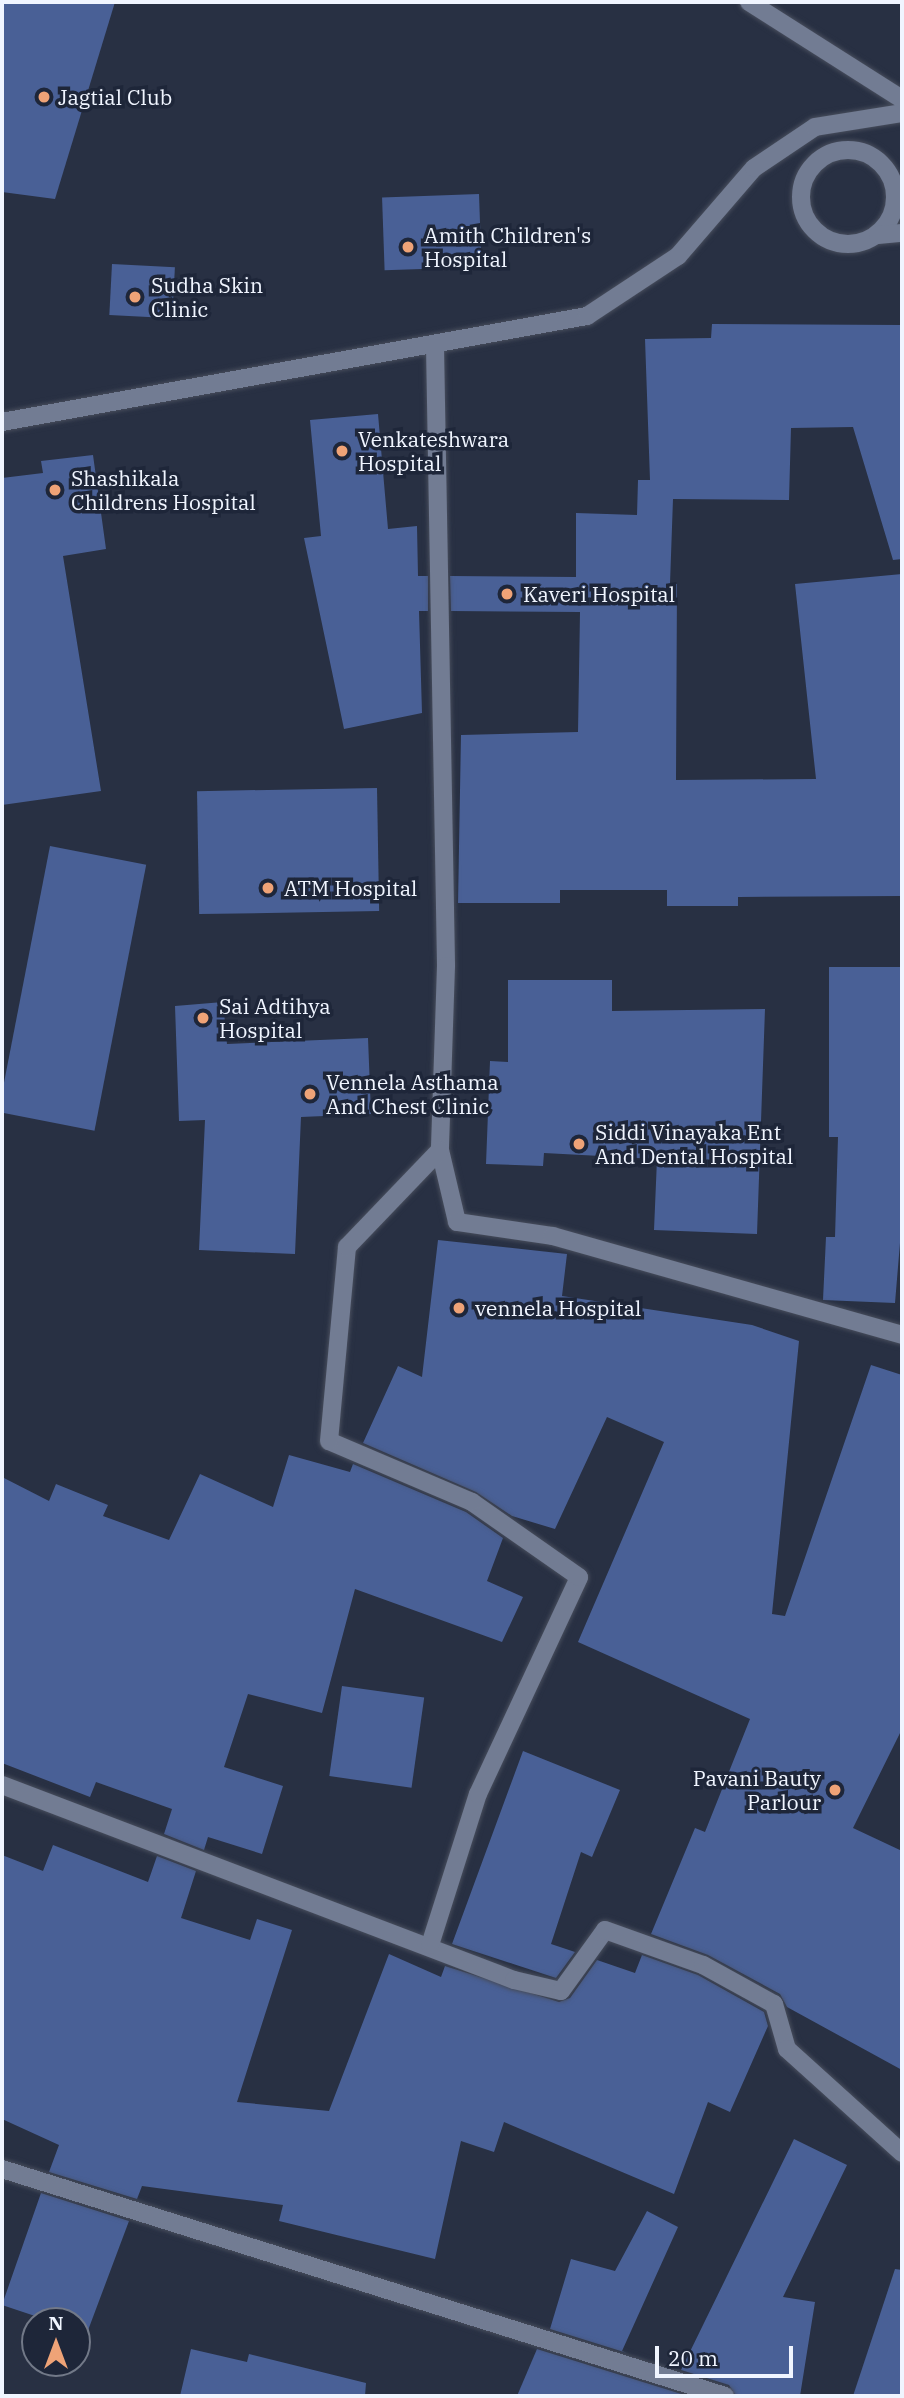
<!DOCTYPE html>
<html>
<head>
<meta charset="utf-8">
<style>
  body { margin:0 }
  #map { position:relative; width:904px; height:2398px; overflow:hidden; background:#283043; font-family:"IBM Plex Serif",serif }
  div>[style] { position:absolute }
  .building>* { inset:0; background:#496096; transform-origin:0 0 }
  .roads { filter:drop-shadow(0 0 2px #474d5c) drop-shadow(0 0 2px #474d5c) }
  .minor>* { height:18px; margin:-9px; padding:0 9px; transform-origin:9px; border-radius:9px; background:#727c93 }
  .minor>.ring { margin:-9px; padding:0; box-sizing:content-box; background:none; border:18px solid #727c93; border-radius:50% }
  .dots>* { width:19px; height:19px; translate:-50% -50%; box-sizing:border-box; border:4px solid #1e2639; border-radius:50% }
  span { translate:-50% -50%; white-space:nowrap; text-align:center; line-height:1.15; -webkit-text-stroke:7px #1e2639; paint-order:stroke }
  .poi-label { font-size:21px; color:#f0f5ff }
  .left { translate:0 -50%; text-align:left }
  .right { translate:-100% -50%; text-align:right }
  .frame { position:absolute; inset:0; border:4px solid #f0f5ff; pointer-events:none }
  .north { position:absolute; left:21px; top:2307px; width:70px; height:70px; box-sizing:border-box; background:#1e2639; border:2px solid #727988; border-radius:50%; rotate:0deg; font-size:19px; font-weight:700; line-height:28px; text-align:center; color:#f0f5ff }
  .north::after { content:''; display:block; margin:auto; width:24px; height:32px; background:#efa377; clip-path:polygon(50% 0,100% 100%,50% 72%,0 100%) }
  .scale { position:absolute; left:655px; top:2346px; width:138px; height:32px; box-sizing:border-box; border:4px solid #f0f5ff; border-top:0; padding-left:9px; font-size:21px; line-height:24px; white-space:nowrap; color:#f0f5ff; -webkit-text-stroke:5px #1e2639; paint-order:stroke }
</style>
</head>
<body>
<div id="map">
  <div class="building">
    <div style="clip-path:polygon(2px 2px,115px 2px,55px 199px,2px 192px)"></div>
    <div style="left:479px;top:194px;width:73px;height:97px;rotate:88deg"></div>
    <div style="left:112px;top:264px;width:63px;height:51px;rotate:3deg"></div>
    <div style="clip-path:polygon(712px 324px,902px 325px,902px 559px,893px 560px,853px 427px,791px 428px,789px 500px,673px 499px,670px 584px,677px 584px,676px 780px,816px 779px,795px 584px,902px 574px,902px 896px,738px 897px,738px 906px,667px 906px,667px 890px,560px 890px,560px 903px,458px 903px,461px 735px,578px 732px,580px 612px,451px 611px,450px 576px,576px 577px,576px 513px,637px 515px,638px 480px,650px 480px,645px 339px,711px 338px)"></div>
    <div style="clip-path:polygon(378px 414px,388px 529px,417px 526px,418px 576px,428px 576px,428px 611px,419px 611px,422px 713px,344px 729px,304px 538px,321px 536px,310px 420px)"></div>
    <div style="clip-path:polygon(93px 455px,106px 549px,63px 556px,101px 791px,2px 805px,2px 478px,43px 473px,41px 461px)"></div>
    <div style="left:377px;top:788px;width:123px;height:180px;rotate:89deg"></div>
    <div style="left:50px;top:846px;width:98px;height:271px;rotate:11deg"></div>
    <div style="clip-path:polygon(829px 967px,902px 967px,902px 1219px,895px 1303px,823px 1300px,826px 1237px,835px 1237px,838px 1137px,829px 1137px)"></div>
    <div style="clip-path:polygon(508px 980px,612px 980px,612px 1011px,765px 1009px,757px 1234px,654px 1230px,657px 1159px,544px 1153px,543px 1166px,486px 1164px,490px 1061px,508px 1062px)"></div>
    <div style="clip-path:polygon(223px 1002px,227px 1044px,368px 1038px,371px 1114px,301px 1117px,295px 1254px,199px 1250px,205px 1120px,179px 1121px,175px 1006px)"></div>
    <div style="clip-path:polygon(438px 1240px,567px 1254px,562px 1296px,752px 1325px,799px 1341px,772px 1614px,785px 1616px,871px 1365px,902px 1375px,902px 1729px,853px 1828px,902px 1851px,902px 2070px,787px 2007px,780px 1994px,708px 1955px,651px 1934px,695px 1828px,705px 1832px,750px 1719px,578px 1642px,664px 1442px,607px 1417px,555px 1529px,512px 1516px,476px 1492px,363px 1443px,398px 1366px,422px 1377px)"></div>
    <div style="clip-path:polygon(289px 1455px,350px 1472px,353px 1464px,466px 1512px,503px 1538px,487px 1581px,523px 1597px,502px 1642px,355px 1589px,322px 1713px,248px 1694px,224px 1767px,283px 1786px,262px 1854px,208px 1837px,204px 1850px,164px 1834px,172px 1809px,96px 1782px,90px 1797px,2px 1763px,2px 1477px,49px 1501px,56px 1484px,108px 1505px,103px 1516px,169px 1540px,200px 1474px,273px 1507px)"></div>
    <div style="left:342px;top:1686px;width:83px;height:91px;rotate:8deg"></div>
    <div style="clip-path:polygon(523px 1751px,620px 1790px,592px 1857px,581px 1852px,551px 1944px,575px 1952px,556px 1978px,452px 1944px)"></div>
    <div style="clip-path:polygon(53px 1845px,148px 1882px,157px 1856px,196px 1871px,181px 1918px,250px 1940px,257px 1919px,292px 1930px,237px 2102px,329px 2111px,389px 1954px,441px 1977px,445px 1966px,559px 2002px,570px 1998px,597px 1960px,635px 1973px,642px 1955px,698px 1975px,764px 2012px,768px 2026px,730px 2112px,708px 2102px,674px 2194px,504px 2122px,494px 2152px,461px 2141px,435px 2259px,279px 2221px,283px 2205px,142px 2186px,137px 2199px,49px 2172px,59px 2145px,2px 2119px,2px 1855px,43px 1871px)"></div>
    <div style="clip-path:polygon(794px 2139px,847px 2165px,783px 2297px,815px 2302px,800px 2396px,736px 2396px,729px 2385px,681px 2370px)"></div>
    <div style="clip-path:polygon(41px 2193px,129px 2221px,87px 2333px,77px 2330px,77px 2321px,50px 2321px,2px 2305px)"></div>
    <div style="clip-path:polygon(647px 2211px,678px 2227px,622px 2351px,627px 2353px,550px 2329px,571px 2259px,615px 2271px)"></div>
    <div style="clip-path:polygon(895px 2269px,902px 2270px,902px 2396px,853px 2396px)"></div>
    <div style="clip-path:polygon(191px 2349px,247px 2362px,249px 2354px,366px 2383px,365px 2396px,180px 2396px)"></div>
    <div style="clip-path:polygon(537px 2349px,688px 2396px,517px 2396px)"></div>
  </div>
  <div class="roads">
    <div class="minor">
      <div style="left:749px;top:2px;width:181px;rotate:32.4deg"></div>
      <div class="ring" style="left:801px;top:150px;width:76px;height:76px"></div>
      <div style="left:878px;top:235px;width:24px;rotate:-5deg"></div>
      <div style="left:435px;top:346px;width:620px;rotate:88.98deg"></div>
      <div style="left:446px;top:966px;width:184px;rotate:91.9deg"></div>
      <div style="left:440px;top:1150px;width:74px;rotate:76.7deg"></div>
      <div style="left:457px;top:1222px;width:97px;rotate:8.3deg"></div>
      <div style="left:553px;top:1236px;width:363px;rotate:15.8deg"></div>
      <div style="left:2px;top:422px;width:595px;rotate:-10.27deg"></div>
      <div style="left:587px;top:316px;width:109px;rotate:-33.4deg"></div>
      <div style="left:678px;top:256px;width:116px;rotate:-49.2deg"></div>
      <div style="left:754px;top:168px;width:73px;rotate:-33.9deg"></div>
      <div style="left:815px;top:127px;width:88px;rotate:-9.1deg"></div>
      <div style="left:2px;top:1785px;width:548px;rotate:20.85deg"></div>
      <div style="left:514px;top:1980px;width:48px;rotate:13.2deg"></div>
      <div style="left:561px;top:1991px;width:75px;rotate:-54.2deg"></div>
      <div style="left:605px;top:1930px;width:104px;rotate:19.7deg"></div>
      <div style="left:703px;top:1965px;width:81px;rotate:28.8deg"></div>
      <div style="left:774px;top:2004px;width:47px;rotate:73.9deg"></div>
      <div style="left:787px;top:2049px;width:155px;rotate:42.1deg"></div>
      <div style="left:430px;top:1945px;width:158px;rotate:-72.4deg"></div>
      <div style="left:478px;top:1794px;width:239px;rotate:-65deg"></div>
      <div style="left:579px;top:1577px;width:131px;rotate:-145deg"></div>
      <div style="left:472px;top:1502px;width:155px;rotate:-156.9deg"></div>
      <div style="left:329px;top:1441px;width:195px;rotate:-84.7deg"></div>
      <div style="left:347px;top:1247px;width:134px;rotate:-46.2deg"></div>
      <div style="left:2px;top:2169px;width:758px;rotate:17.43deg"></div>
    </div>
  </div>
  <div class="dots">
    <div style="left:44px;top:97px;background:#efa377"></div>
    <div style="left:408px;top:247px;background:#efa377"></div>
    <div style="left:135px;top:297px;background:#efa377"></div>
    <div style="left:342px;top:451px;background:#efa377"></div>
    <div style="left:55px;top:490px;background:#efa377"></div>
    <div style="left:507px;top:594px;background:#efa377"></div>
    <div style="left:268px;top:888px;background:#efa377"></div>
    <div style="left:203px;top:1018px;background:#efa377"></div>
    <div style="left:310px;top:1094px;background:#efa377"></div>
    <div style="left:579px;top:1144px;background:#efa377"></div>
    <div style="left:459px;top:1308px;background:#efa377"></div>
    <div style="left:835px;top:1790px;background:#efa377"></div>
  </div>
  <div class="poi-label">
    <span class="left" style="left:58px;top:97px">Jagtial Club</span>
    <span class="left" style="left:424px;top:247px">Amith Children's<br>Hospital</span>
    <span class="left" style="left:151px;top:297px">Sudha Skin<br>Clinic</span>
    <span class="left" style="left:358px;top:451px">Venkateshwara<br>Hospital</span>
    <span class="left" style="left:71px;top:490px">Shashikala<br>Childrens Hospital</span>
    <span class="left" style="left:523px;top:594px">Kaveri Hospital</span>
    <span class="left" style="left:284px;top:888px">ATM Hospital</span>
    <span class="left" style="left:219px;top:1018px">Sai Adtihya<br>Hospital</span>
    <span class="left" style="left:326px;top:1094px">Vennela Asthama<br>And Chest Clinic</span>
    <span class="left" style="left:595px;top:1144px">Siddi Vinayaka Ent<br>And Dental Hospital</span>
    <span class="left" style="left:475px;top:1308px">vennela Hospital</span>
    <span class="right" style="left:821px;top:1790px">Pavani Bauty<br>Parlour</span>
  </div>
  <div class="frame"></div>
  <div class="north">N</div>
  <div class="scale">20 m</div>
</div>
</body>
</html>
